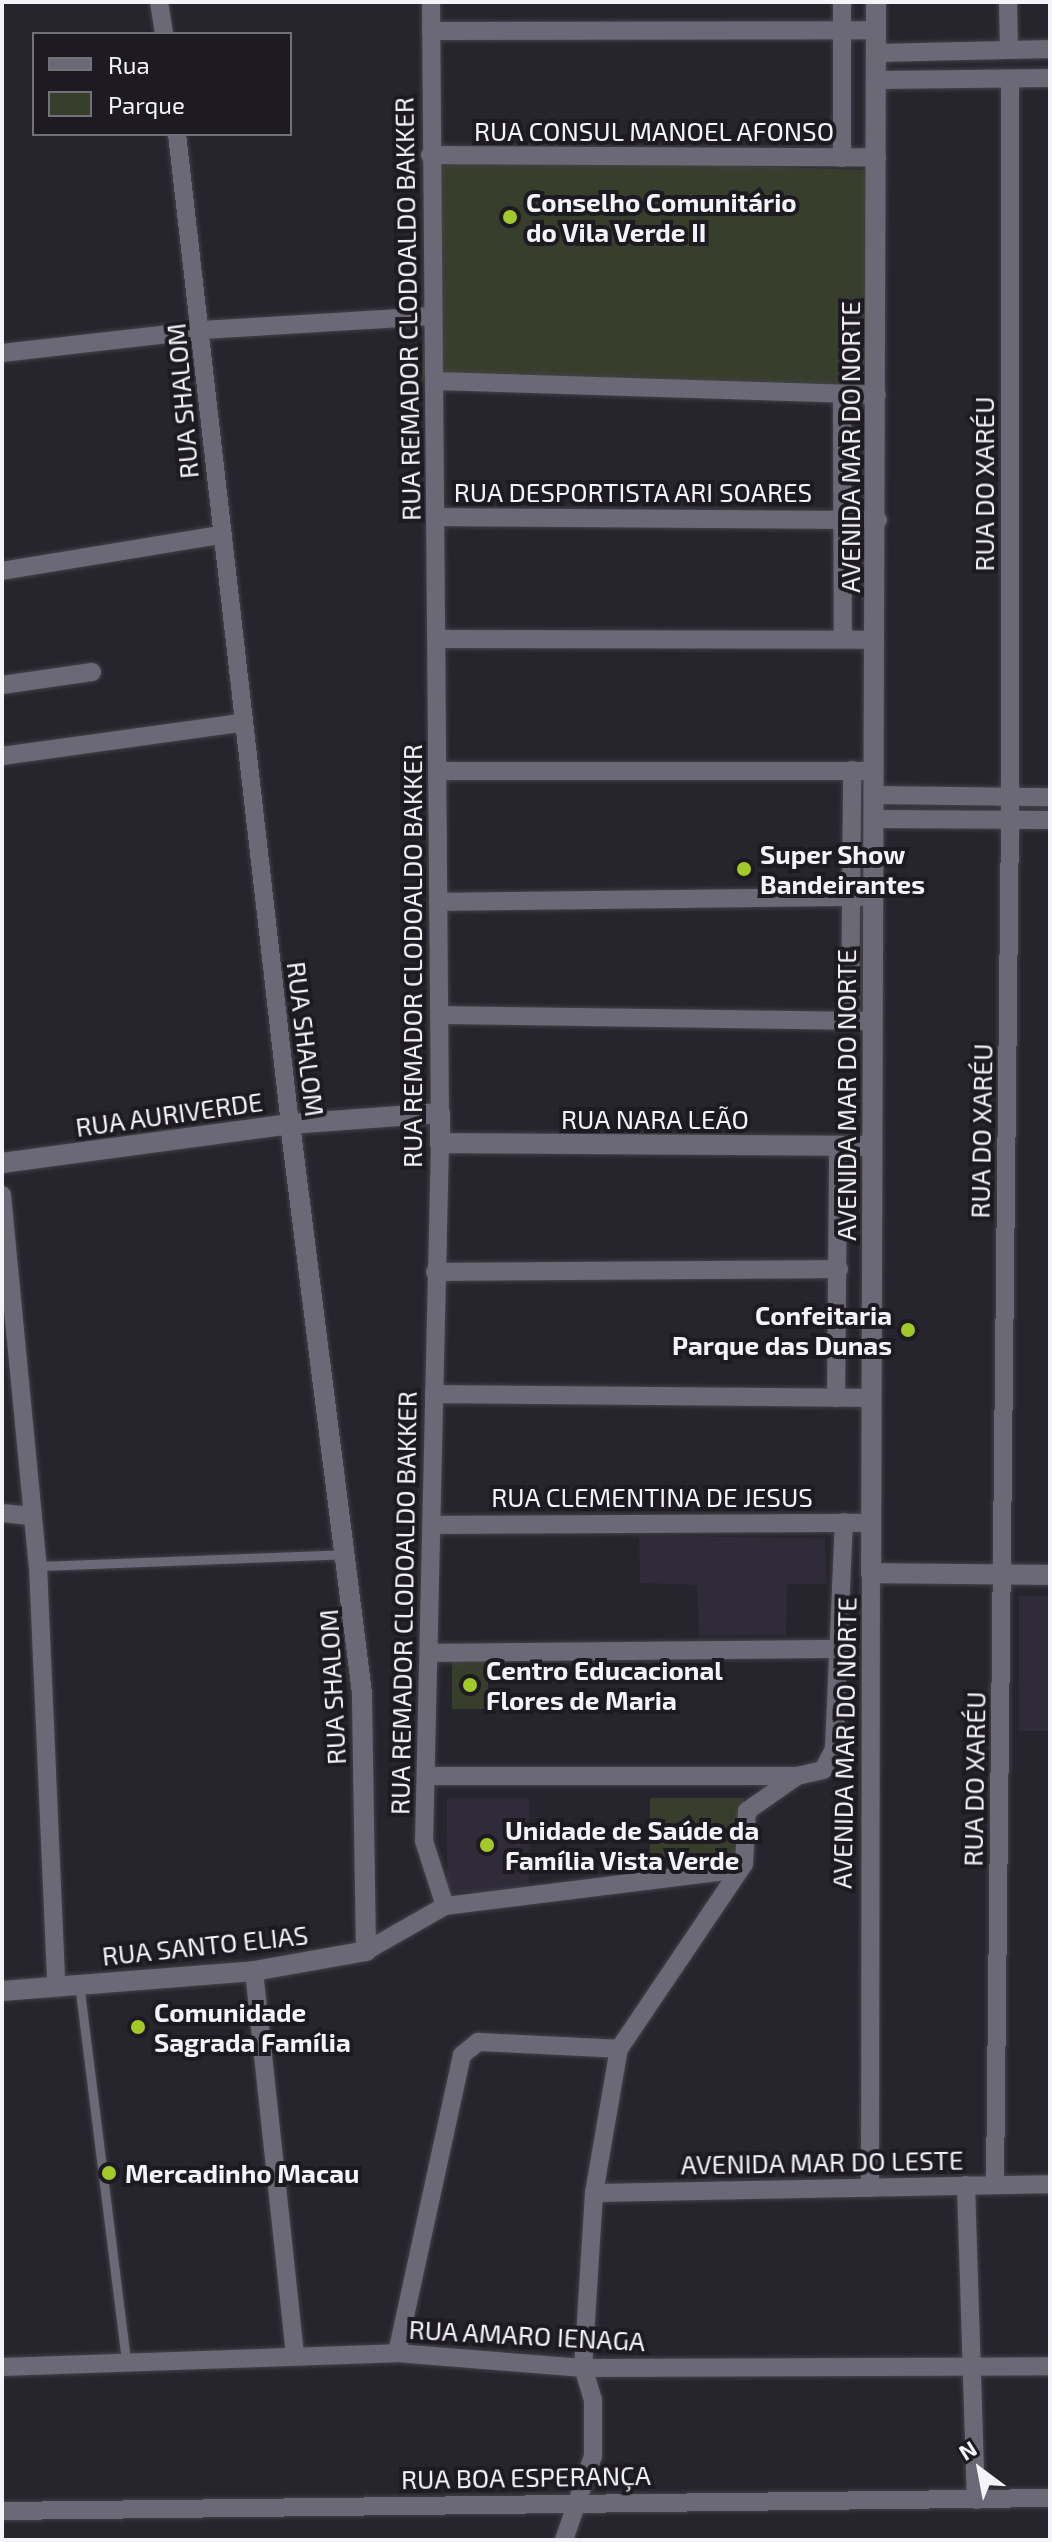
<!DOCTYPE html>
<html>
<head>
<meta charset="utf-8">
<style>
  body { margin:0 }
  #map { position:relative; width:1052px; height:2542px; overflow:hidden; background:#26242c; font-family:"Exo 2",sans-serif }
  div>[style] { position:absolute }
  .built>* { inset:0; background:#2f2b39; transform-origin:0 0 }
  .green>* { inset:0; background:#383e2c; transform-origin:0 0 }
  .roads { filter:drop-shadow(0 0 2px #434149) drop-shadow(0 0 2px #434149) }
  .service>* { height:9px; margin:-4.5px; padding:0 4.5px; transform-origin:4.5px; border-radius:4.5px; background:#6c6976 }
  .minor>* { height:18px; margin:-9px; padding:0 9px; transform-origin:9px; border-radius:9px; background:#6c6976 }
  .tertiary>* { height:20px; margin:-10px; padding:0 10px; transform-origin:10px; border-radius:10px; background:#6c6976 }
  .dots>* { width:22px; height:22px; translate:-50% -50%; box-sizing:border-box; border:4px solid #1d1a22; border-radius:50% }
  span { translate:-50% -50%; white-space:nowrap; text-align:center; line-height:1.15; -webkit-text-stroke:8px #1d1a22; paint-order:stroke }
  .street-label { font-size:26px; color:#f4f3f8 }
  .poi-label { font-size:26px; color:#f4f3f8; font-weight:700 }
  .left { translate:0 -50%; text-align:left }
  .right { translate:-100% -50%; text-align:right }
  .frame { position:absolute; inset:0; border:4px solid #f4f3f8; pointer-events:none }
  .legend { position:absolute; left:32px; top:32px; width:260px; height:104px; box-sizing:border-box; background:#1d1a22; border:2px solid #737178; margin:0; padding:10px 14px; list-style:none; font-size:24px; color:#f4f3f8 }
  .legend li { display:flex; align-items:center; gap:16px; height:40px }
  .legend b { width:40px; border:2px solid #737178 }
  .north { position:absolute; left:940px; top:2430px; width:80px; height:80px; -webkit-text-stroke:6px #1d1a22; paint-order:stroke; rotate:328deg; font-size:22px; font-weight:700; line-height:32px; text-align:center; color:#f4f3f8 }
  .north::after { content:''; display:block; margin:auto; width:28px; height:36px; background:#f4f3f8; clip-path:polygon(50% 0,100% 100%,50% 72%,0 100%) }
</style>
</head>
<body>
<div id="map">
  <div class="built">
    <div style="clip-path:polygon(639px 1536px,825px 1538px,827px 1584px,787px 1584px,786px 1635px,699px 1636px,697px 1585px,640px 1583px)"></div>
    <div style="left:1019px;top:1596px;width:31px;height:135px"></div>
    <div style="left:447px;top:1798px;width:82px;height:94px"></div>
  </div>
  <div class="green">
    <div style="left:430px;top:155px;width:447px;height:226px;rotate:2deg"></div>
    <div style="left:452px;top:1660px;width:36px;height:49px"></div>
    <div style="left:650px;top:1798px;width:94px;height:59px"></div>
  </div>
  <div class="roads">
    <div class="service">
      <div style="left:38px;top:1566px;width:308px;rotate:-2.2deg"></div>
      <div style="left:79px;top:1983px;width:382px;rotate:82.9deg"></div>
    </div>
    <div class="minor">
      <div style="left:159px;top:2px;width:32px;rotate:81deg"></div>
      <div style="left:431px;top:2px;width:1111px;rotate:89.54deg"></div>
      <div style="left:842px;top:2px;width:156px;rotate:90deg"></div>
      <div style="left:1008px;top:2px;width:47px;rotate:88.8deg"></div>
      <div style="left:431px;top:31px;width:445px;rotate:-0.1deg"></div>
      <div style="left:877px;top:53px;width:173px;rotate:-1.3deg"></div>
      <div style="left:878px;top:80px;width:172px;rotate:-0.7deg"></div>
      <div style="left:177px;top:134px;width:996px;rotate:83.49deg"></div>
      <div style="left:430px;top:155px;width:447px;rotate:0.3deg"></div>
      <div style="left:2px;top:353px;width:202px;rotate:-6.5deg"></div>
      <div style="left:203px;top:330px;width:231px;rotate:-3.5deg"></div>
      <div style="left:437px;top:381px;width:440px;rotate:1.8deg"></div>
      <div style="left:842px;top:395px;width:244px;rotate:89.8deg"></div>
      <div style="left:436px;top:517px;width:442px;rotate:0.4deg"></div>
      <div style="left:2px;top:571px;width:220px;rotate:-9.4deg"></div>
      <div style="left:437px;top:639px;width:437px;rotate:0.1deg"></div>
      <div style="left:2px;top:685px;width:91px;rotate:-8.2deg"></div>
      <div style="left:2px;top:756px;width:241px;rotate:-7.9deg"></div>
      <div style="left:439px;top:771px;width:435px"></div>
      <div style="left:875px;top:795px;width:175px;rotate:0.7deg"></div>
      <div style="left:875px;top:819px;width:175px;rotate:0.3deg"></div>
      <div style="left:438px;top:902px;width:435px;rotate:-0.7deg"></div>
      <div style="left:440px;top:1015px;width:433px;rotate:0.8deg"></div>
      <div style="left:850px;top:1021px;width:251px;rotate:-89.5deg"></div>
      <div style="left:440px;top:1143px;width:698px;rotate:91.31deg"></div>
      <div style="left:424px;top:1841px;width:68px;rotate:72.1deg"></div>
      <div style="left:2px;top:1195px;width:373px;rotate:84.5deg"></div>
      <div style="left:38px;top:1566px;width:419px;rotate:87.5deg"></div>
      <div style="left:435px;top:1272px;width:404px;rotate:-0.4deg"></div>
      <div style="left:434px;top:1394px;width:438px;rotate:0.5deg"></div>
      <div style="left:836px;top:1398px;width:252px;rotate:-89.5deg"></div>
      <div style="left:2px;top:1513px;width:31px;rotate:6deg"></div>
      <div style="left:432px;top:1525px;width:440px;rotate:-0.3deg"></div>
      <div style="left:432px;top:1653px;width:408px;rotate:-0.6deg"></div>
      <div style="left:427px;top:1776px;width:370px"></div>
      <div style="left:797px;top:1776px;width:27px;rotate:-13deg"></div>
      <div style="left:823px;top:1770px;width:24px;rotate:-62deg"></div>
      <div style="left:834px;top:1749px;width:227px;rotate:-87.5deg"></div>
      <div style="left:366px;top:1951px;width:91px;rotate:-29.7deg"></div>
      <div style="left:445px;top:1906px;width:292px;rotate:-7.1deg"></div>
      <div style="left:254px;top:1971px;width:387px;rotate:83.9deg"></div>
      <div style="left:995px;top:2184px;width:1365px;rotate:-89.37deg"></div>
      <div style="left:1010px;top:819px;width:740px;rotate:-90deg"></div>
      <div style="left:966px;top:2185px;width:315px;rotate:88.2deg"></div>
      <div style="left:870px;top:2188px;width:615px;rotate:-89.91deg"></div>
      <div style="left:594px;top:2193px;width:456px;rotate:-1.1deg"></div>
      <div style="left:397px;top:2353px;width:305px;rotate:-77.7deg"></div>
      <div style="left:462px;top:2055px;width:21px;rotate:-39deg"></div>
      <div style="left:478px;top:2042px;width:141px;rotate:2.8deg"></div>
      <div style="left:2px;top:2367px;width:395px;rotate:-2deg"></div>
      <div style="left:397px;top:2353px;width:187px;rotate:4.6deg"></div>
      <div style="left:583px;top:2368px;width:467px;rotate:-0.2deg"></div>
      <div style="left:2px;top:2511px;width:1048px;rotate:-0.71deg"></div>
      <div style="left:564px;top:2540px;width:89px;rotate:-71deg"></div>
      <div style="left:593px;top:2456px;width:56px;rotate:-90deg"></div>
      <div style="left:593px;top:2400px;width:34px;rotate:-107deg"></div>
      <div style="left:583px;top:2368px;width:175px;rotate:-86.4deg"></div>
      <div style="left:594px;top:2193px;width:146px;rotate:-80.2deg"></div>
      <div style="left:619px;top:2049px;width:223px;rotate:-56deg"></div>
      <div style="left:744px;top:1864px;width:53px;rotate:-86.8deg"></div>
      <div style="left:747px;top:1811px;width:61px;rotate:-35deg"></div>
    </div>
    <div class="tertiary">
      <div style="left:876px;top:2px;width:1571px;rotate:90.18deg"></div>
      <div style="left:871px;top:1573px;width:179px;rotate:0.6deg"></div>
      <div style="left:2px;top:1163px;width:291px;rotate:-7.7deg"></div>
      <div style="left:290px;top:1124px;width:150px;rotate:-4.2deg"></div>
      <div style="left:440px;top:1113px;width:30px;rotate:90deg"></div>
      <div style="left:440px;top:1143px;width:430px;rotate:0.4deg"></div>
      <div style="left:2px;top:1991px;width:253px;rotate:-4.5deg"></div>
      <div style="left:254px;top:1971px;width:114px;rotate:-10.1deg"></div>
      <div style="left:366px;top:1951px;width:258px;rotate:-90.9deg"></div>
      <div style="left:362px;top:1693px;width:574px;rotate:-97.21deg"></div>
    </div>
  </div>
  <div class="dots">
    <div style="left:510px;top:217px;background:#a2c929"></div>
    <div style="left:744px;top:869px;background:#a2c929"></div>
    <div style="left:908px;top:1330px;background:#a2c929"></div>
    <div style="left:470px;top:1685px;background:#a2c929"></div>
    <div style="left:487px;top:1845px;background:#a2c929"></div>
    <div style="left:138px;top:2027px;background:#a2c929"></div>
    <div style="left:109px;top:2173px;background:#a2c929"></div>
  </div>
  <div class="street-label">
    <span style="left:654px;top:131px">RUA CONSUL MANOEL AFONSO</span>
    <span style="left:407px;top:309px;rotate:-91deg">RUA REMADOR CLODOALDO BAKKER</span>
    <span style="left:182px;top:401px;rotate:-95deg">RUA SHALOM</span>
    <span style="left:850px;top:447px;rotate:-90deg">AVENIDA MAR DO NORTE</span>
    <span style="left:984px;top:484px;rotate:-90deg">RUA DO XARÉU</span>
    <span style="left:633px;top:492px">RUA DESPORTISTA ARI SOARES</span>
    <span style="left:412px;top:956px;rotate:-90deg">RUA REMADOR CLODOALDO BAKKER</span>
    <span style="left:306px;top:1039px;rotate:83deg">RUA SHALOM</span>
    <span style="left:846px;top:1095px;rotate:-90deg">AVENIDA MAR DO NORTE</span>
    <span style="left:169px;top:1114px;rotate:-8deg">RUA AURIVERDE</span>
    <span style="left:655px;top:1119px">RUA NARA LEÃO</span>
    <span style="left:981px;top:1131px;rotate:-89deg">RUA DO XARÉU</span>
    <span style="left:652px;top:1497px">RUA CLEMENTINA DE JESUS</span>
    <span style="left:403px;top:1603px;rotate:-89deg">RUA REMADOR CLODOALDO BAKKER</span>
    <span style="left:332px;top:1687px;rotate:-93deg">RUA SHALOM</span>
    <span style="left:844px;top:1743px;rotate:-89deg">AVENIDA MAR DO NORTE</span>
    <span style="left:974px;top:1779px;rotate:-89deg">RUA DO XARÉU</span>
    <span style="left:205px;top:1945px;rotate:-6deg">RUA SANTO ELIAS</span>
    <span style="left:822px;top:2162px;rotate:-1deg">AVENIDA MAR DO LESTE</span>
    <span style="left:527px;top:2335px;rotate:3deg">RUA AMARO IENAGA</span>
    <span style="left:526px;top:2477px;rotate:-1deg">RUA BOA ESPERANÇA</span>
  </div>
  <div class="poi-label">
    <span class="left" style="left:526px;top:217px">Conselho Comunitário<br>do Vila Verde II</span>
    <span class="left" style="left:760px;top:869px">Super Show<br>Bandeirantes</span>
    <span class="right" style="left:892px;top:1330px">Confeitaria<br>Parque das Dunas</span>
    <span class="left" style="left:486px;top:1685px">Centro Educacional<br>Flores de Maria</span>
    <span class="left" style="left:505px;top:1845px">Unidade de Saúde da<br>Família Vista Verde</span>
    <span class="left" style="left:154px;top:2027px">Comunidade<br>Sagrada Família</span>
    <span class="left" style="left:125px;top:2173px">Mercadinho Macau</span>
  </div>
  <div class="frame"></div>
  <ul class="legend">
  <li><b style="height:10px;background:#6c6976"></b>Rua</li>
  <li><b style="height:22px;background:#383e2c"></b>Parque</li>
  </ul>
  <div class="north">N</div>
</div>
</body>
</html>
